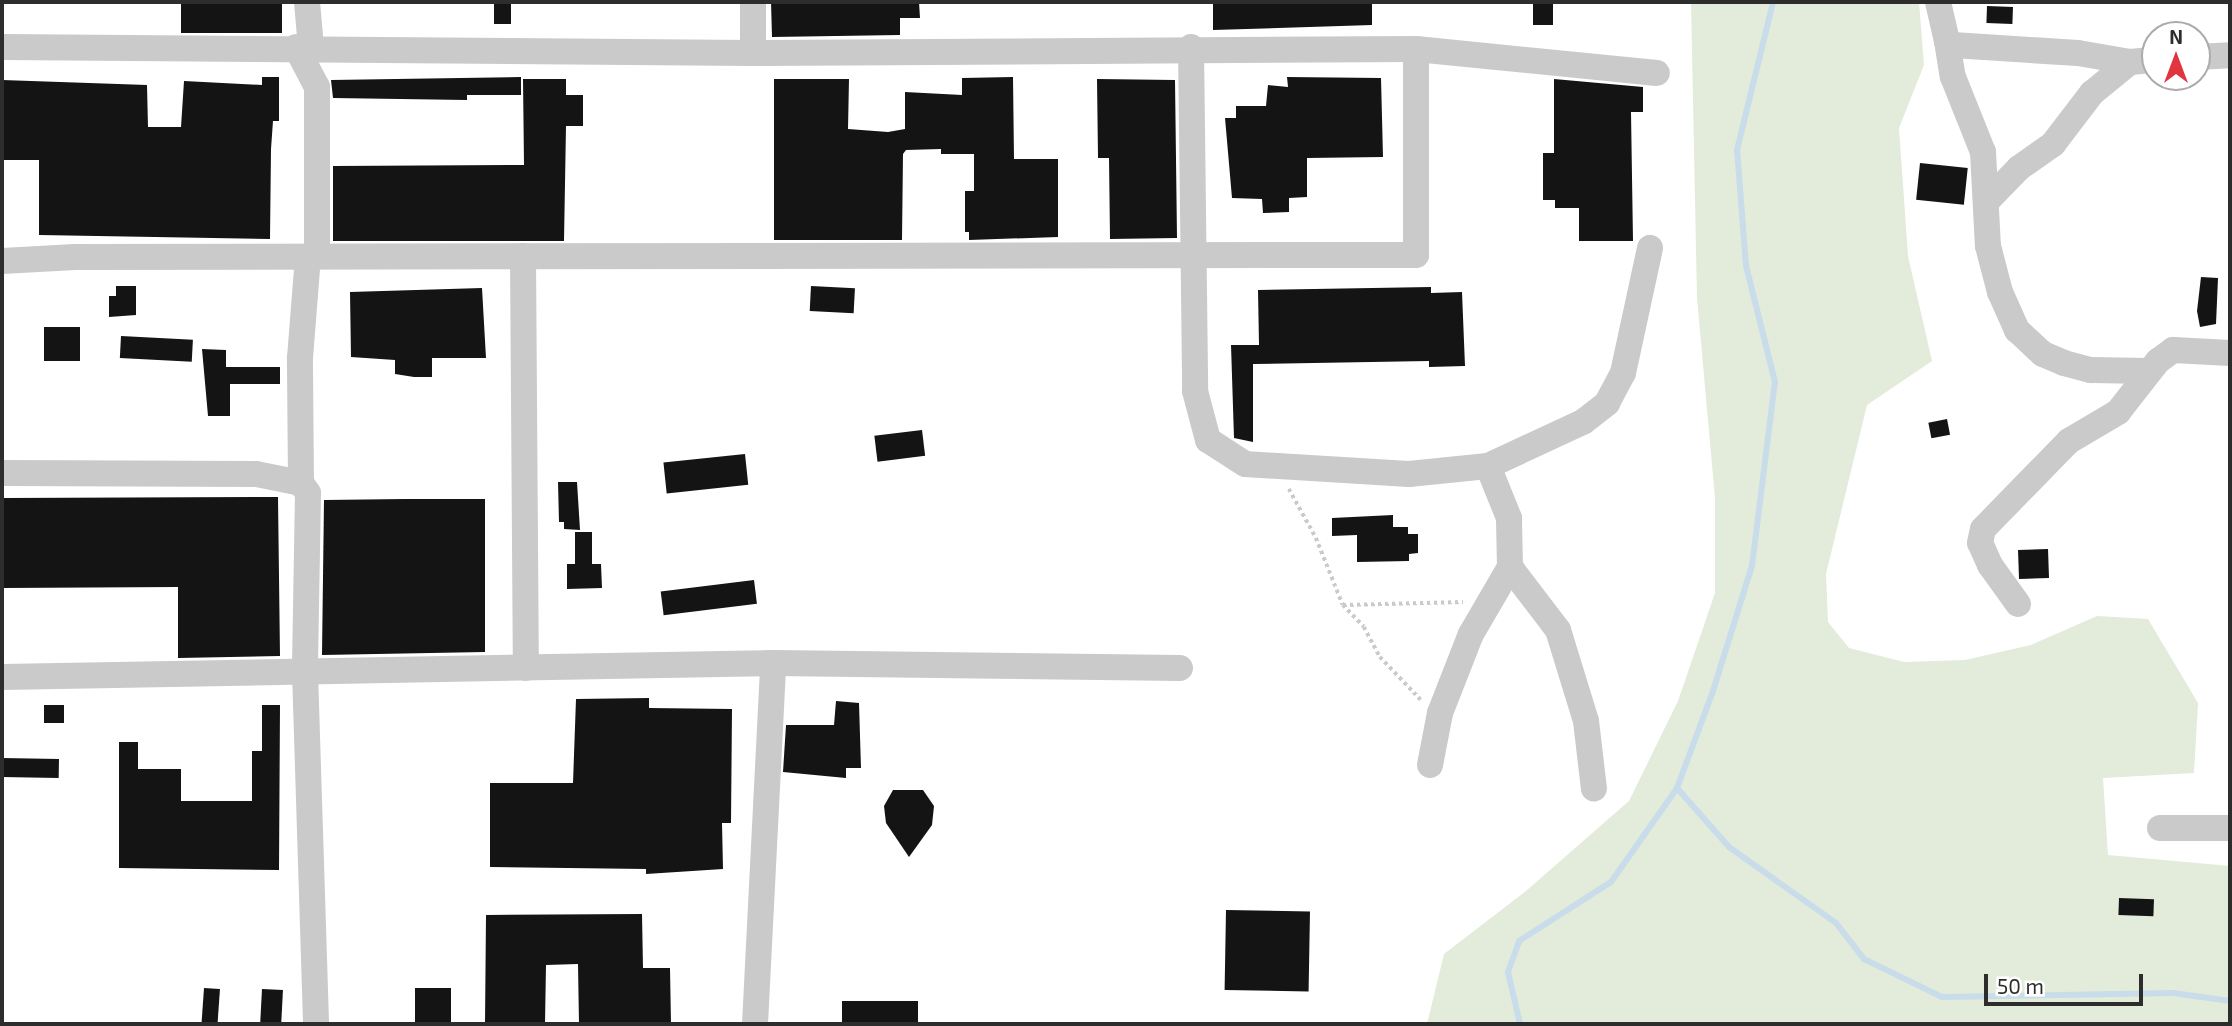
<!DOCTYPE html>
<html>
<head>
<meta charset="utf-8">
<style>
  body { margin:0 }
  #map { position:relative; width:2232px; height:1026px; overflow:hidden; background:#fff; font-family:"Exo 2",sans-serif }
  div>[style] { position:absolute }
  .green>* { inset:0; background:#e3ebdb }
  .stream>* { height:6px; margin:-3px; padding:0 3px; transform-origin:3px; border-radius:3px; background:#c8dcea }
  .building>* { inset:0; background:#141414; transform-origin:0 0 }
  .path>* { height:3.5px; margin-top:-1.75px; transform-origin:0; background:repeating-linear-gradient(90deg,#cacaca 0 3.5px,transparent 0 7px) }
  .minor>* { height:26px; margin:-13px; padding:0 13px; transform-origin:13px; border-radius:13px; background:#cacaca }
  span { translate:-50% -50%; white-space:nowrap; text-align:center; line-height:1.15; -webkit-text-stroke:7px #fff; paint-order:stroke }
  .frame { position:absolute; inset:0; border:4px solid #2d2d2d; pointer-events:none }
  .north { position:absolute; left:2141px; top:21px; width:70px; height:70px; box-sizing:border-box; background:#fff; border:2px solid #ababab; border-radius:50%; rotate:0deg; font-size:19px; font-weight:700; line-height:28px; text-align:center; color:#2d2d2d }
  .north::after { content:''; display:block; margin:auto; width:24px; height:32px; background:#e0343e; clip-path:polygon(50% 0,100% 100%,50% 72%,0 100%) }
  .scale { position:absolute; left:1984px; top:974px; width:159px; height:32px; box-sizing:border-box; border:4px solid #2d2d2d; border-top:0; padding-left:9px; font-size:21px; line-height:24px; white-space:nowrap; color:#2d2d2d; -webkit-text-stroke:5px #fff; paint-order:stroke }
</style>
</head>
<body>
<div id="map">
  <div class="green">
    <div style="clip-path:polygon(1691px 2px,1919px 2px,1924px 65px,1899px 128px,1908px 256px,1932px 361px,1867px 405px,1826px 574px,1828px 622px,1849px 648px,1904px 662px,1965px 660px,2031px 645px,2097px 616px,2148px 619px,2198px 703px,2194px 773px,2103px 778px,2108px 855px,2230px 866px,2230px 1024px,1427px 1024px,1444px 954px,1526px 891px,1629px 801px,1678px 701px,1715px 593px,1715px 498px,1697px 298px)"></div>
  </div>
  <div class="stream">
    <div style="left:1677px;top:788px;width:79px;rotate:48.6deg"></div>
    <div style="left:1729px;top:847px;width:131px;rotate:35.4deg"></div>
    <div style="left:1836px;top:923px;width:46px;rotate:52.1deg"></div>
    <div style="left:1864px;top:959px;width:87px;rotate:26deg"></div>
    <div style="left:1942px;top:997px;width:231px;rotate:-1deg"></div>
    <div style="left:2173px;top:993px;width:58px;rotate:8deg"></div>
    <div style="left:1520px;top:1024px;width:53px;rotate:-103deg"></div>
    <div style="left:1508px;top:972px;width:33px;rotate:-70deg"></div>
    <div style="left:1519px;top:941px;width:109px;rotate:-32.7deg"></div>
    <div style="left:1611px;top:882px;width:115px;rotate:-54.9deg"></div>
    <div style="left:1677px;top:788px;width:103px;rotate:-69.6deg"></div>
    <div style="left:1713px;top:691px;width:131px;rotate:-72.7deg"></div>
    <div style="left:1752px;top:566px;width:185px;rotate:-82.9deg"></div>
    <div style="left:1775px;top:382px;width:120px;rotate:-104deg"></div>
    <div style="left:1746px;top:266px;width:116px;rotate:-94.4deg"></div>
    <div style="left:1737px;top:150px;width:152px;rotate:-76.3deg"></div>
  </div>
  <div class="building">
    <div style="left:181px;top:2px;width:101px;height:31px"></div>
    <div style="left:494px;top:2px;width:17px;height:22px"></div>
    <div style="clip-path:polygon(771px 2px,919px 2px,920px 18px,900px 18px,900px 35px,772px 37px)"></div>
    <div style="clip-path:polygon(1213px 2px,1372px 2px,1372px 25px,1213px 30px)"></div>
    <div style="left:1533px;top:2px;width:20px;height:23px"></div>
    <div style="left:1987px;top:6px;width:26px;height:17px;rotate:2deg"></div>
    <div style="clip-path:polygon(262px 77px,279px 77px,279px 121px,273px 121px,271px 149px,270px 239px,39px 235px,39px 160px,2px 160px,2px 80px,147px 85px,148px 127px,181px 127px,184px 81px,262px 85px)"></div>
    <div style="clip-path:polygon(521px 77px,521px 95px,467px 95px,467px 100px,333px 98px,331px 80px)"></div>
    <div style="clip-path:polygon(1013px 77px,1014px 159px,1058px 159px,1058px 237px,969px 240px,969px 232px,965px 232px,965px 191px,974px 191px,974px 154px,941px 154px,941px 149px,906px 150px,903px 154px,902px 240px,774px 240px,774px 79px,849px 79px,848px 129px,888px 132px,905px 129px,905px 92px,962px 95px,962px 78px)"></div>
    <div style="clip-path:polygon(1287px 77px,1381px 78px,1383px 157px,1307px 158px,1307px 197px,1289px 198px,1289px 212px,1263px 213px,1262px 199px,1232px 198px,1225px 118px,1236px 118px,1236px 106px,1266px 106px,1268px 85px,1288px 87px)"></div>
    <div style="clip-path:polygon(523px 79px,566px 79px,566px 95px,583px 95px,583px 126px,566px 126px,564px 241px,333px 241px,333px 166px,524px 165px)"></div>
    <div style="clip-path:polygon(1097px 79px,1175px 80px,1177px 238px,1110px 239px,1109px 158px,1098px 158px)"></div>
    <div style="clip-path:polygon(1554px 79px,1643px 87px,1643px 112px,1631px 112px,1633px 241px,1579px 241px,1579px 208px,1555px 208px,1555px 200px,1543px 200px,1543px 153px,1554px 153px)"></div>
    <div style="left:1920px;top:163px;width:48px;height:37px;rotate:6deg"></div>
    <div style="clip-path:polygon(2201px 277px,2218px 278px,2216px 324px,2200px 327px,2197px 311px)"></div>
    <div style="clip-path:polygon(116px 286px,136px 286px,136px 315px,109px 317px,109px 296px,116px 296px)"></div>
    <div style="left:811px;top:286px;width:44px;height:25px;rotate:3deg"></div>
    <div style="clip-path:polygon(1431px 287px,1431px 293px,1462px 292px,1465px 366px,1429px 367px,1429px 361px,1253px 364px,1253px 442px,1234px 438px,1231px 345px,1259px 345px,1258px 290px)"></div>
    <div style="clip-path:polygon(482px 288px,486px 358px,432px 358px,432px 377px,414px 377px,395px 374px,395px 360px,351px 357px,350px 292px)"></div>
    <div style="left:44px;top:327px;width:36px;height:34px"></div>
    <div style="left:121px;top:336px;width:72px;height:22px;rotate:3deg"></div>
    <div style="clip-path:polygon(202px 349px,226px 350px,226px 367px,280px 367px,280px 384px,230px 384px,230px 416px,208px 416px)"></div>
    <div style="left:1947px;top:419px;width:16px;height:19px;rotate:79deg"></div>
    <div style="left:922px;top:430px;width:26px;height:48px;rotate:83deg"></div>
    <div style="left:745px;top:454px;width:31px;height:82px;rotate:84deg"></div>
    <div style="clip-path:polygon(558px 482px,577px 482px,580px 530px,564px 529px,564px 522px,559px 522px)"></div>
    <div style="clip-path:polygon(278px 497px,280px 656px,178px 658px,178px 587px,2px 588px,2px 498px)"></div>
    <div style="clip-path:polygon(405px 499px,485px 499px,485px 652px,322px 655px,324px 500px)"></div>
    <div style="clip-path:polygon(1393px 515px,1393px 527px,1408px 527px,1408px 534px,1418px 534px,1418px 553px,1409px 554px,1409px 561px,1357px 562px,1357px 535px,1332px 536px,1332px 518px)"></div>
    <div style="clip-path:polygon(575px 532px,592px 532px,592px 564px,601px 564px,602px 588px,567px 589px,567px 564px,575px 564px)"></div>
    <div style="left:2048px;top:549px;width:29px;height:30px;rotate:88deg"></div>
    <div style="left:754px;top:580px;width:24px;height:94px;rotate:83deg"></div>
    <div style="clip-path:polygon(649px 698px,649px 708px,732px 709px,731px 823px,722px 823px,723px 869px,646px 874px,646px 869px,490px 867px,490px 783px,573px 783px,576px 699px)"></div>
    <div style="clip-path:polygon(836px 701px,859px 703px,861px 768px,846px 768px,846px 778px,783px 772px,786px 725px,834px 725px)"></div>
    <div style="left:44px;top:705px;width:20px;height:18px"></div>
    <div style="clip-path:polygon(262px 705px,280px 705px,279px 870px,119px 868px,119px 742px,138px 742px,138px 769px,181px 769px,181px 801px,252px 801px,252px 751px,262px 751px)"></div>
    <div style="left:2px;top:758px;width:57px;height:19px;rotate:1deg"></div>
    <div style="clip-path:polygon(893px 790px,923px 790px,934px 806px,932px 825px,909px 857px,886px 823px,884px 806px)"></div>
    <div style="left:2119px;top:898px;width:35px;height:17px;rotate:2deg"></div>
    <div style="left:1226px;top:910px;width:84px;height:80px;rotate:1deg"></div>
    <div style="clip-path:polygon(642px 914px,643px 968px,670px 968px,671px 1024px,579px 1024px,578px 964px,546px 965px,545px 1024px,485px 1024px,486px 915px)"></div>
    <div style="left:204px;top:988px;width:16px;height:36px;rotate:4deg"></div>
    <div style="left:415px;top:988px;width:36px;height:36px"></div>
    <div style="left:262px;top:989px;width:21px;height:35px;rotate:3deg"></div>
    <div style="left:918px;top:1001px;width:23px;height:76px;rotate:90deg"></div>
  </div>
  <div class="path">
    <div style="left:1289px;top:489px;width:56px;rotate:61.1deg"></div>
    <div style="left:1316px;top:538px;width:72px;rotate:68.1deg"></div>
    <div style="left:1343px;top:605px;width:30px;rotate:46deg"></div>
    <div style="left:1364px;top:627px;width:34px;rotate:62deg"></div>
    <div style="left:1380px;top:657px;width:59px;rotate:46.4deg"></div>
    <div style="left:1343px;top:605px;width:120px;rotate:-1.4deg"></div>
  </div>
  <div class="minor">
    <div style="left:307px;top:2px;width:46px;rotate:85deg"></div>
    <div style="left:753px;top:2px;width:51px;rotate:90deg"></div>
    <div style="left:1938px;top:2px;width:40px;rotate:77deg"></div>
    <div style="left:1947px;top:41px;width:7px;rotate:34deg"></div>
    <div style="left:1953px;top:45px;width:125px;rotate:3.7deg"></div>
    <div style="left:2078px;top:53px;width:53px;rotate:9.8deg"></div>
    <div style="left:2130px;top:62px;width:25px;rotate:-5deg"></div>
    <div style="left:1947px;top:41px;width:36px;rotate:81deg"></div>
    <div style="left:1953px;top:77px;width:81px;rotate:68.2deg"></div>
    <div style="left:1983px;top:152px;width:94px;rotate:87deg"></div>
    <div style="left:1988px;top:246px;width:48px;rotate:75.4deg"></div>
    <div style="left:2000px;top:292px;width:42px;rotate:65.9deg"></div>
    <div style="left:2017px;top:330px;width:35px;rotate:43deg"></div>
    <div style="left:2043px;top:354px;width:23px;rotate:23deg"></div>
    <div style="left:2064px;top:363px;width:28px;rotate:15deg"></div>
    <div style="left:2091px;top:370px;width:58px;rotate:1deg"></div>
    <div style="left:2px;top:47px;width:751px;rotate:0.46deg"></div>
    <div style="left:753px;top:53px;width:663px;rotate:-0.35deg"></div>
    <div style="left:1416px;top:49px;width:242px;rotate:5.7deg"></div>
    <div style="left:296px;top:47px;width:45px;rotate:62.3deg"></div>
    <div style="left:317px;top:87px;width:169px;rotate:90deg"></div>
    <div style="left:1191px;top:47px;width:344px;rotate:89.3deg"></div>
    <div style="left:1195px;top:391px;width:51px;rotate:75.1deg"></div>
    <div style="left:1208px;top:440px;width:44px;rotate:33deg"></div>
    <div style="left:1245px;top:464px;width:164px;rotate:3.5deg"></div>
    <div style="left:1409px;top:474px;width:79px;rotate:-5.8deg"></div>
    <div style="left:1488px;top:466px;width:105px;rotate:-24.9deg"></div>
    <div style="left:1583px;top:422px;width:31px;rotate:-38deg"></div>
    <div style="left:1607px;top:403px;width:34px;rotate:-62deg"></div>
    <div style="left:1623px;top:373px;width:128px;rotate:-77.8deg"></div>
    <div style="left:2197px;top:57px;width:33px;rotate:-3deg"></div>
    <div style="left:1987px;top:201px;width:46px;rotate:-45.9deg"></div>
    <div style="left:2019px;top:168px;width:42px;rotate:-35.2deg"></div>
    <div style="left:2053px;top:144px;width:64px;rotate:-52.6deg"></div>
    <div style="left:2092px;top:93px;width:49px;rotate:-39.2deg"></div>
    <div style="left:523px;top:256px;width:412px;rotate:89.6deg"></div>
    <div style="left:2px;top:261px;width:73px;rotate:-3.1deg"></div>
    <div style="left:75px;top:257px;width:1341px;rotate:-0.09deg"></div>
    <div style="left:1416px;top:255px;width:206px;rotate:-90deg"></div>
    <div style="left:2px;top:473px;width:254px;rotate:0.2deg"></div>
    <div style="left:256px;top:474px;width:46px;rotate:11.3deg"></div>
    <div style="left:301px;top:483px;width:12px;rotate:55deg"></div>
    <div style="left:308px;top:493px;width:179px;rotate:91deg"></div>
    <div style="left:305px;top:672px;width:352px;rotate:88.2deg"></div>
    <div style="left:301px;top:483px;width:125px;rotate:-90.5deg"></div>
    <div style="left:300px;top:358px;width:102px;rotate:-85.5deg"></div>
    <div style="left:1510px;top:567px;width:79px;rotate:52.7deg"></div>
    <div style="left:1558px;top:630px;width:95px;rotate:72.9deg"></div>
    <div style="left:1586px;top:721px;width:68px;rotate:83.3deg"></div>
    <div style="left:2018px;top:604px;width:48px;rotate:-125.7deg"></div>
    <div style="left:1990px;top:565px;width:24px;rotate:-114deg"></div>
    <div style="left:1980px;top:543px;width:14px;rotate:-78deg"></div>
    <div style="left:1983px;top:529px;width:123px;rotate:-45.7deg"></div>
    <div style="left:2069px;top:441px;width:57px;rotate:-30.6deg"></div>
    <div style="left:2118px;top:412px;width:65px;rotate:-51.9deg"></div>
    <div style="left:2158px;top:361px;width:19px;rotate:-36deg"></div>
    <div style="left:2173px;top:350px;width:57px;rotate:3deg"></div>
    <div style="left:2px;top:677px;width:771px;rotate:-1.04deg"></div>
    <div style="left:773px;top:663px;width:407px;rotate:0.7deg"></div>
    <div style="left:1430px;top:765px;width:53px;rotate:-79.1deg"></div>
    <div style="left:1440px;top:713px;width:85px;rotate:-68.6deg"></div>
    <div style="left:1471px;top:634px;width:78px;rotate:-59.8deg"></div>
    <div style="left:1510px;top:567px;width:49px;rotate:-91.2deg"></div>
    <div style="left:1509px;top:518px;width:56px;rotate:-112deg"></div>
    <div style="left:2160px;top:828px;width:70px"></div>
    <div style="left:755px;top:1024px;width:361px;rotate:-87.1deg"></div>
  </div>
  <div class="frame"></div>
  <div class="north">N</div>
  <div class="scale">50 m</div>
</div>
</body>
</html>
